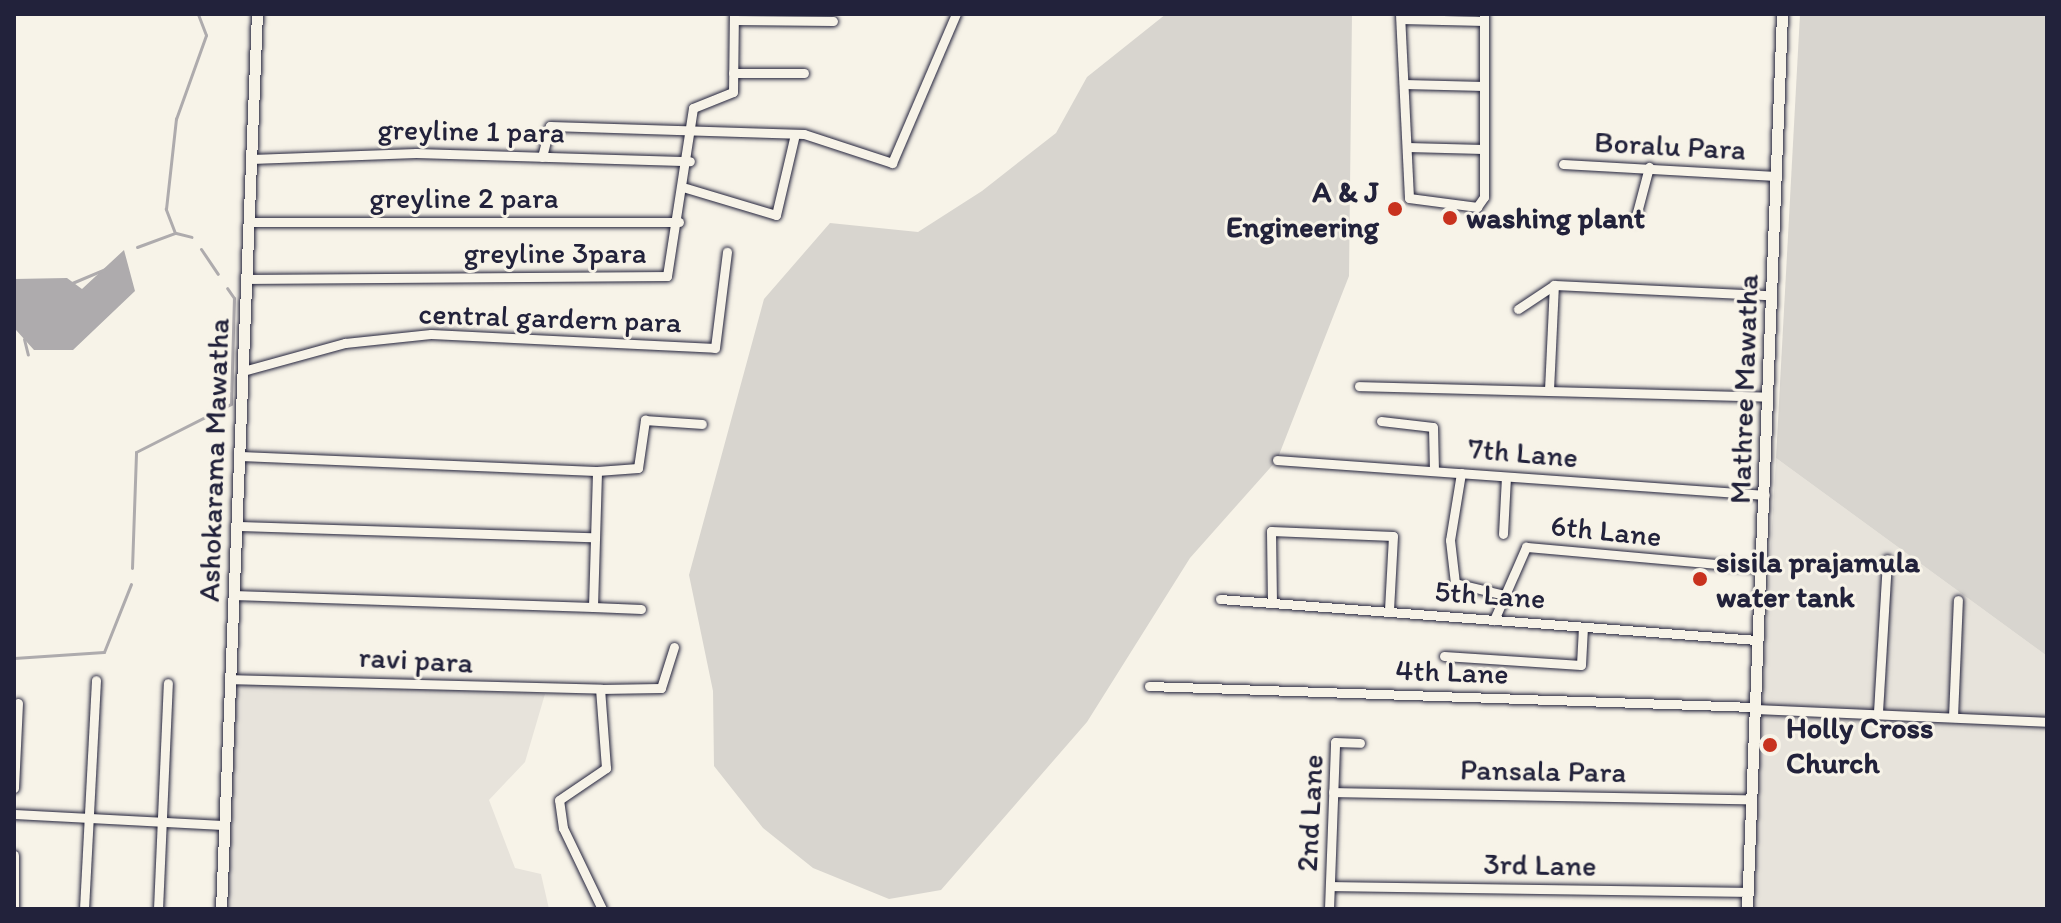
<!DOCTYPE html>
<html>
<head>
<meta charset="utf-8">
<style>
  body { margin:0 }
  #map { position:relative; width:2061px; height:923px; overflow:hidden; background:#f7f3e8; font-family:Itim,sans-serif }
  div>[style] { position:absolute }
  .built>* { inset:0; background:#e7e3db }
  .green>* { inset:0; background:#d8d5cf }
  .water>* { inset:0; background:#aeabad }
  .stream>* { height:3px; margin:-1.5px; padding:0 1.5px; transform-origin:1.5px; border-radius:1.5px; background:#aeabad }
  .roads { filter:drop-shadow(0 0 2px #22223b) drop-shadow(0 0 2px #22223b) }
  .minor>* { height:9px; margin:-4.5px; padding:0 4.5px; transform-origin:4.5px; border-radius:4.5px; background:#f7f3e8 }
  .tertiary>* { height:11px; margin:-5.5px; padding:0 5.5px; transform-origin:5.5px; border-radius:5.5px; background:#f7f3e8 }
  .dots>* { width:22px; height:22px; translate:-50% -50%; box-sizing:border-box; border:4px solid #f7f3e8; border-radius:50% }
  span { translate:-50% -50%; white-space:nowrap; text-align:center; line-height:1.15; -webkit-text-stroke:6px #f7f3e8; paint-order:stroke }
  .street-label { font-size:30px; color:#22223b }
  .poi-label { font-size:30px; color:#22223b; font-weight:700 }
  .right { translate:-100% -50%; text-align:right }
  .left { translate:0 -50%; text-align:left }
  .frame { position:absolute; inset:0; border:16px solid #22223b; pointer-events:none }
</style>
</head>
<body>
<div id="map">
  <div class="built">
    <div style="clip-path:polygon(1776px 458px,2047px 656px,2047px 909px,1750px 909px)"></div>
    <div style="clip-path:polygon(234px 680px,545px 694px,525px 762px,489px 800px,515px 868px,541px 874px,549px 909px,226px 909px)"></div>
  </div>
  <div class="green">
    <div style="clip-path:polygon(1166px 14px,1352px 14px,1349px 276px,1277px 460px,1190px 558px,1087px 722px,941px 890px,889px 899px,813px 868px,763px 828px,714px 766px,713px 691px,689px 575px,764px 299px,830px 223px,918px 232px,982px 191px,1056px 133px,1087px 77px)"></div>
    <div style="clip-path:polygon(1800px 14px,2047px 14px,2047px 656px,1776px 458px)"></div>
  </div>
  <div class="water">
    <div style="clip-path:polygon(124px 250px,135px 291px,73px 350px,34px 350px,16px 330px,14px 279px,67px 278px,82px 289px)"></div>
  </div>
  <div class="stream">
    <div style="left:176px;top:233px;width:16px;rotate:14deg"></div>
    <div style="left:137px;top:247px;width:40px;rotate:-20.2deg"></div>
    <div style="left:175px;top:233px;width:26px;rotate:-111deg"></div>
    <div style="left:166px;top:209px;width:91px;rotate:-83.7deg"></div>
    <div style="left:176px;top:119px;width:89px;rotate:-70.3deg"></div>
    <div style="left:206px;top:35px;width:22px;rotate:-111deg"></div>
    <div style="left:201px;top:249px;width:30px;rotate:56deg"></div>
    <div style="left:72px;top:283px;width:39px;rotate:-23deg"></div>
    <div style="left:24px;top:339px;width:16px;rotate:76deg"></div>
    <div style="left:132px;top:568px;width:116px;rotate:-88deg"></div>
    <div style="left:136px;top:452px;width:106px;rotate:-26.8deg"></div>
    <div style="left:231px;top:404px;width:106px;rotate:-88.4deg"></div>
    <div style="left:234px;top:298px;width:12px;rotate:-125deg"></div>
    <div style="left:14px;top:658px;width:90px;rotate:-3.8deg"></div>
    <div style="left:104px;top:652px;width:73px;rotate:-68.3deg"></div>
  </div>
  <div class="roads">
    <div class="minor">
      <div style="left:1400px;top:14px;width:184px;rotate:87.2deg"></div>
      <div style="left:1409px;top:198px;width:69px;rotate:7.5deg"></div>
      <div style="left:1477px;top:207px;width:12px;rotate:-55deg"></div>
      <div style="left:1484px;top:197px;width:183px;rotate:-90deg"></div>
      <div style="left:1401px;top:19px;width:83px;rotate:1.4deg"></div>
      <div style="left:734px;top:20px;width:99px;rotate:0.6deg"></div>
      <div style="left:733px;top:73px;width:71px"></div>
      <div style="left:1404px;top:84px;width:80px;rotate:1.4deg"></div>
      <div style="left:1407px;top:147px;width:76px;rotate:1.5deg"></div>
      <div style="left:542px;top:157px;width:32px;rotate:-76deg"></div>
      <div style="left:550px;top:126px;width:254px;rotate:1.8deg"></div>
      <div style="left:804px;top:134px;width:93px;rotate:18.2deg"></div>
      <div style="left:892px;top:163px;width:162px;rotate:-66.8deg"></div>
      <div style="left:251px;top:159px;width:165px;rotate:-2.1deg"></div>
      <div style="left:416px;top:153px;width:274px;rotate:1.7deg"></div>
      <div style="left:1563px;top:164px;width:213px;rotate:3.2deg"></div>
      <div style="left:686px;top:188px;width:94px;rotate:16.7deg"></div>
      <div style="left:776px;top:215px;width:83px;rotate:-76.8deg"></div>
      <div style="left:1635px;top:220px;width:55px;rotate:-75.2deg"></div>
      <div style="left:248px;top:222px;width:431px"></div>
      <div style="left:246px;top:279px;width:421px;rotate:-0.4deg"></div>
      <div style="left:667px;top:276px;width:170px;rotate:-81.2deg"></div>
      <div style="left:693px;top:108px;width:43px;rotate:-21.8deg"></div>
      <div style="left:733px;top:92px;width:78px;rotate:-89.3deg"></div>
      <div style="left:1518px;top:309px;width:43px;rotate:-33.7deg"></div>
      <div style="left:243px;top:371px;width:106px;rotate:-15.4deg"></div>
      <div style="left:345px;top:343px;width:86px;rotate:-6deg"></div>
      <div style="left:431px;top:334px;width:284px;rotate:2.8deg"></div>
      <div style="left:715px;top:348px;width:97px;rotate:-82.9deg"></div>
      <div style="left:1359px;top:386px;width:407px;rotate:1.5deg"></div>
      <div style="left:1549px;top:390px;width:105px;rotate:-87.3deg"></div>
      <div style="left:1554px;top:285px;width:216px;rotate:2.7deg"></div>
      <div style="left:1381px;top:421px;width:52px;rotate:6.6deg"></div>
      <div style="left:1433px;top:427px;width:43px;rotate:88.7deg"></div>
      <div style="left:239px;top:456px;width:358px;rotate:2.4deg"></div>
      <div style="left:1277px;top:460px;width:489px;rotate:4.1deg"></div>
      <div style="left:1461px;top:473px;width:68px;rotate:99.3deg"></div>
      <div style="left:1450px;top:540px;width:43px;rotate:83.4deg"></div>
      <div style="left:1455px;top:583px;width:46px;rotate:13.7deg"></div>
      <div style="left:236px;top:526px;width:359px;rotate:1.8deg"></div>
      <div style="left:1503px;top:534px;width:57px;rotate:-87deg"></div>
      <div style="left:233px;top:595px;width:360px;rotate:1.9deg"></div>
      <div style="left:1220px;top:599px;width:538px;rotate:4.37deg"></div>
      <div style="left:1272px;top:603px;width:72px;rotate:-90.8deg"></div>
      <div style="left:1271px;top:531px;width:122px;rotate:2.3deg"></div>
      <div style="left:1393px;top:536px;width:75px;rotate:93.1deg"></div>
      <div style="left:641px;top:609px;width:48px;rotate:-177.6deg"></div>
      <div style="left:593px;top:607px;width:136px;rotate:-88.3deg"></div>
      <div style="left:597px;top:471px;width:41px;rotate:-4.2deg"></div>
      <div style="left:638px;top:468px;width:49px;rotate:-81.7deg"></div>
      <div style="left:645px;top:420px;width:57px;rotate:4deg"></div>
      <div style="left:1494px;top:620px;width:80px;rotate:-66.3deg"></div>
      <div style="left:1526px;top:547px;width:236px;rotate:5.1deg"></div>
      <div style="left:1444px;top:656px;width:137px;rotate:3.8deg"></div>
      <div style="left:1581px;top:665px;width:38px;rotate:-87deg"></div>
      <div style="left:229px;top:679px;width:371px;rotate:1.5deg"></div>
      <div style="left:1149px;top:686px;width:604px;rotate:1.99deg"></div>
      <div style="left:1754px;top:709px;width:293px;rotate:2.5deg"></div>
      <div style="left:1878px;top:712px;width:153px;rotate:-86.6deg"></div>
      <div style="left:1953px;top:717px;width:117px;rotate:-87.6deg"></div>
      <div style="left:14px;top:788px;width:85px;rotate:-87.3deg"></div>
      <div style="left:1333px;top:792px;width:419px;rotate:1deg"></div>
      <div style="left:14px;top:814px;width:209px;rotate:3deg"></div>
      <div style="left:14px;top:855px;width:54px;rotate:90deg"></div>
      <div style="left:1330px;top:886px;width:418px;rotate:0.8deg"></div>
      <div style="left:84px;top:909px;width:229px;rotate:-87deg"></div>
      <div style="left:158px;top:909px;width:226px;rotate:-87.5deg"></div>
      <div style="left:602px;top:909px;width:90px;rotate:-115.7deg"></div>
      <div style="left:563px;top:828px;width:28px;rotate:-98deg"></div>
      <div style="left:559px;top:800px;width:57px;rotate:-34.2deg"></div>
      <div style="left:606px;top:768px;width:79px;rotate:-94.3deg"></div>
      <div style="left:600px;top:689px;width:61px;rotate:-0.9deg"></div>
      <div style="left:661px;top:688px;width:43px;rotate:-72.4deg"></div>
      <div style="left:1329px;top:909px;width:167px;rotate:-87.9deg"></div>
      <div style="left:1335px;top:742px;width:25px;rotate:2deg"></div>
    </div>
    <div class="tertiary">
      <div style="left:221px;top:909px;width:896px;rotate:-87.7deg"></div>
      <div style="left:1747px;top:909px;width:896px;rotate:-87.76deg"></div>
    </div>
  </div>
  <div class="dots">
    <div style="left:1395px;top:209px;background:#c8321e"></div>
    <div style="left:1450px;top:218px;background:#c8321e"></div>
    <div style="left:1700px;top:579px;background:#c8321e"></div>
    <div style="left:1770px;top:745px;background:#c8321e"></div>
  </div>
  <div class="street-label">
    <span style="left:471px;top:131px;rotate:1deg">greyline 1 para</span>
    <span style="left:1670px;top:146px;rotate:3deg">Boralu Para</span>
    <span style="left:464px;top:198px">greyline 2 para</span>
    <span style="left:555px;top:253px">greyline 3para</span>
    <span style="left:550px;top:318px;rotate:2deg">central gardern para</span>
    <span style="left:1744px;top:389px;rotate:-88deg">Mathree Mawatha</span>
    <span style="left:1523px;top:453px;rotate:5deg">7th Lane</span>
    <span style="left:214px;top:460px;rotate:-88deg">Ashokarama Mawatha</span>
    <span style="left:1606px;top:531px;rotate:6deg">6th Lane</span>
    <span style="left:1490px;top:595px;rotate:4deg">5th Lane</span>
    <span style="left:416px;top:660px;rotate:3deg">ravi para</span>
    <span style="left:1452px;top:672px;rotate:2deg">4th Lane</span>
    <span style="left:1543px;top:771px;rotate:1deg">Pansala Para</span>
    <span style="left:1310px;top:813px;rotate:-87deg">2nd Lane</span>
    <span style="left:1540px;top:865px;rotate:1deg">3rd Lane</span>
  </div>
  <div class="poi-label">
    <span class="right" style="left:1379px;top:209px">A &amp; J<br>Engineering</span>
    <span class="left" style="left:1466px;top:218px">washing plant</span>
    <span class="left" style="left:1716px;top:579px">sisila prajamula<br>water tank</span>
    <span class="left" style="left:1786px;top:745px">Holly Cross<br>Church</span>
  </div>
  <div class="frame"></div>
</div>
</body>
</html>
